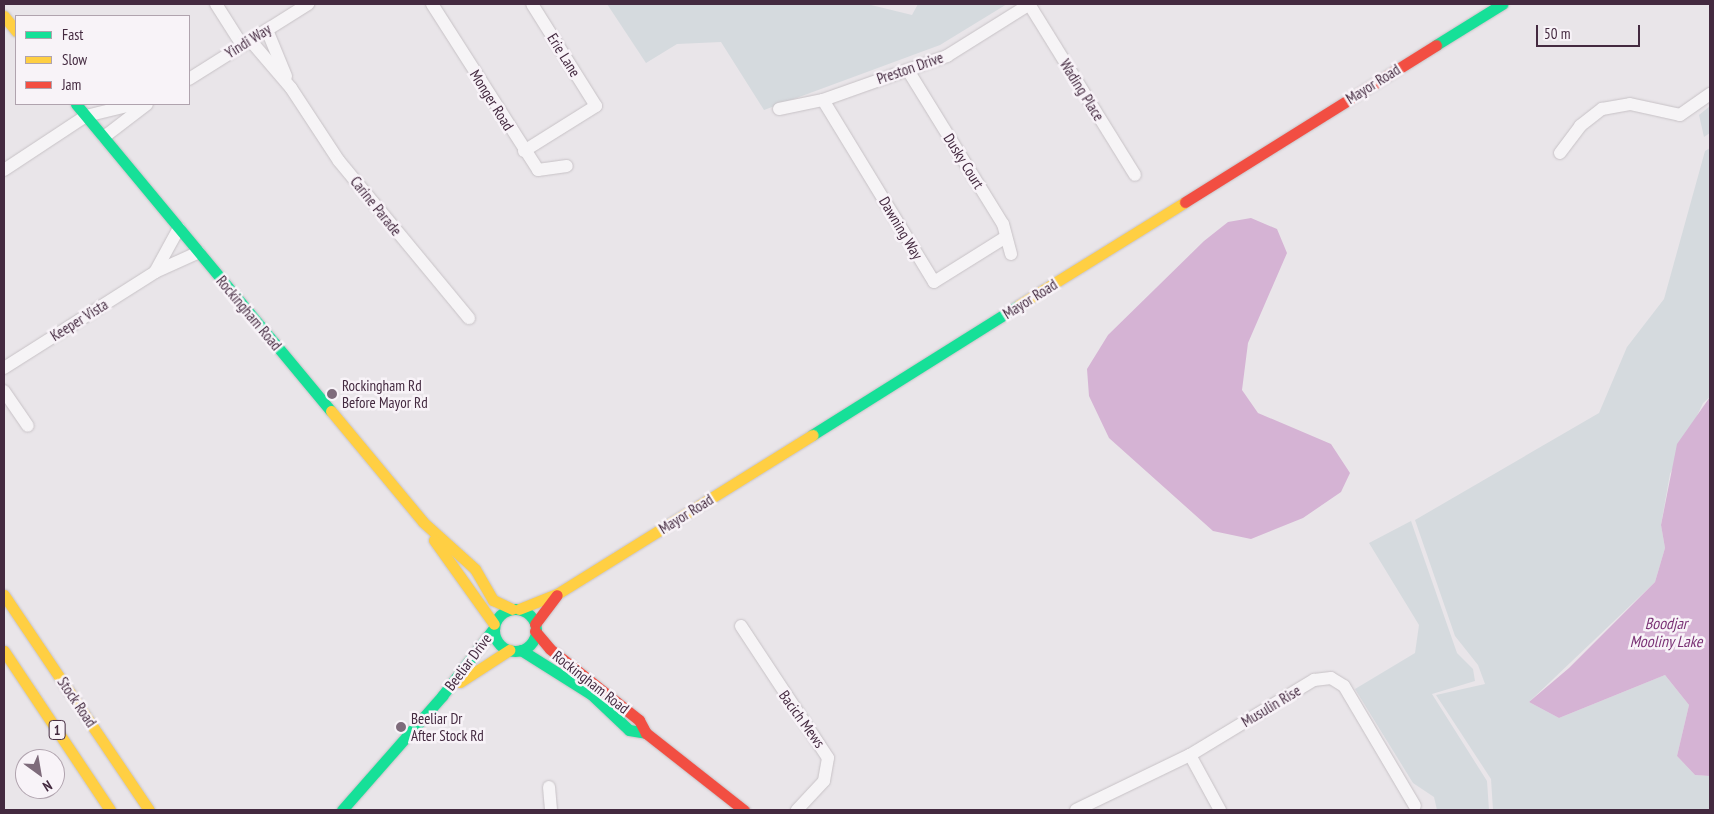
<!DOCTYPE html>
<html>
<head>
<meta charset="utf-8">
<style>
  body { margin:0 }
  #map { position:relative; width:1714px; height:814px; overflow:hidden; background:#e9e5e9; font-family:"PT Sans Narrow",sans-serif }
  div>[style] { position:absolute }
  .green>* { inset:0; background:#d5dade }
  .water>* { inset:0; background:#d5b3d4 }
  .roads { filter:drop-shadow(0 0 1px #c7c2c6) drop-shadow(0 0 1px #c7c2c6) }
  .street>* { height:12px; margin:-6px; padding:0 6px; transform-origin:6px; border-radius:6px; background:#f6f4f6 }
  .fast>* { height:11px; margin:-5.5px; padding:0 5.5px; transform-origin:5.5px; border-radius:5.5px; background:#16e098 }
  .fast>.ring { margin:-5.5px; padding:0; box-sizing:content-box; background:none; border:11px solid #16e098; border-radius:50% }
  .slow>* { height:11px; margin:-5.5px; padding:0 5.5px; transform-origin:5.5px; border-radius:5.5px; background:#ffcf43 }
  .jam>* { height:11px; margin:-5.5px; padding:0 5.5px; transform-origin:5.5px; border-radius:5.5px; background:#f24e42 }
  .dots>* { width:14px; height:14px; translate:-50% -50%; box-sizing:border-box; border:2px solid #f8f3f8; border-radius:50% }
  span { translate:-50% -50%; white-space:nowrap; text-align:center; line-height:1.15; -webkit-text-stroke:5px #f8f3f8; paint-order:stroke }
  .shield-label span { padding:1px 4px; background:#f8f3f8; border:1px solid; border-radius:4px; -webkit-text-stroke-width:0 }
  .shield-label { font-size:14px; color:#442a40; font-weight:700 }
  .street-label { font-size:15px; color:#442a40 }
  .poi-label { font-size:15px; color:#442a40 }
  .left { translate:0 -50%; text-align:left }
  .water-label { font-size:16px; color:#7a3275; font-style:italic }
  .frame { position:absolute; inset:0; border:5px solid #442a40; pointer-events:none }
  .legend { position:absolute; left:15px; top:15px; width:175px; height:90px; box-sizing:border-box; background:#f8f3f8; border:1px solid #b0a3ae; margin:0; padding:6px 9px; list-style:none; font-size:15px; color:#442a40 }
  .legend li { display:flex; align-items:center; gap:10px; height:25px }
  .legend b { width:25px; border:1px solid #b0a3ae }
  .north { position:absolute; left:15px; top:749px; width:50px; height:50px; box-sizing:border-box; background:#f8f3f8; border:1px solid #b0a3ae; border-radius:50%; rotate:148deg; font-size:14px; font-weight:700; line-height:20px; text-align:center; color:#442a40 }
  .north::after { content:''; display:block; margin:auto; width:18px; height:22px; background:#7e6b7b; clip-path:polygon(50% 0,100% 100%,50% 72%,0 100%) }
  .scale { position:absolute; left:1536px; top:25px; width:104px; height:22px; box-sizing:border-box; border:2px solid #442a40; border-top:0; padding-left:6px; font-size:15px; line-height:18px; white-space:nowrap; color:#442a40; -webkit-text-stroke:4px #f8f3f8; paint-order:stroke }
</style>
</head>
<body>
<div id="map">
  <div class="green">
    <div style="clip-path:polygon(607px 4px,867px 4px,912px 15px,918px 4px,1007px 4px,940px 45px,764px 110px,721px 42px,677px 44px,646px 63px)"></div>
    <div style="clip-path:polygon(1710px 106px,1710px 133px,1704px 137px,1699px 115px)"></div>
    <div style="clip-path:polygon(1710px 148px,1710px 397px,1703px 403px,1670px 474px,1661px 525px,1665px 548px,1655px 582px,1529px 702px,1559px 718px,1665px 675px,1689px 705px,1677px 756px,1695px 775px,1710px 776px,1710px 810px,1493px 810px,1491px 779px,1436px 695px,1485px 684px,1478px 665px,1455px 636px,1415px 520px,1599px 413px,1627px 347px,1664px 299px,1705px 151px)"></div>
    <div style="clip-path:polygon(1411px 521px,1457px 653px,1473px 669px,1475px 681px,1432px 694px,1487px 781px,1489px 810px,1437px 810px,1434px 797px,1413px 783px,1355px 689px,1415px 653px,1419px 625px,1369px 543px)"></div>
  </div>
  <div class="water">
    <div style="clip-path:polygon(1251px 218px,1277px 229px,1287px 253px,1248px 343px,1242px 390px,1258px 413px,1331px 444px,1350px 473px,1341px 492px,1303px 518px,1251px 539px,1213px 531px,1109px 438px,1089px 396px,1087px 369px,1108px 335px,1204px 241px,1228px 222px)"></div>
    <div style="clip-path:polygon(1710px 397px,1710px 776px,1695px 775px,1677px 756px,1689px 705px,1665px 675px,1559px 718px,1529px 702px,1569px 668px,1655px 582px,1665px 548px,1661px 525px,1677px 444px)"></div>
  </div>
  <div class="roads">
    <div class="street">
      <div style="left:216px;top:4px;width:49px;rotate:57.6deg"></div>
      <div style="left:432px;top:4px;width:197px;rotate:57.4deg"></div>
      <div style="left:538px;top:170px;width:29px;rotate:-8deg"></div>
      <div style="left:1029px;top:4px;width:201px;rotate:58.2deg"></div>
      <div style="left:267px;top:30px;width:50px;rotate:67.6deg"></div>
      <div style="left:250px;top:40px;width:63px;rotate:49.5deg"></div>
      <div style="left:291px;top:88px;width:87px;rotate:56.7deg"></div>
      <div style="left:339px;top:161px;width:204px;rotate:50.4deg"></div>
      <div style="left:909px;top:72px;width:179px;rotate:58.3deg"></div>
      <div style="left:1003px;top:224px;width:31px;rotate:75deg"></div>
      <div style="left:189px;top:79px;width:141px;rotate:-32.2deg"></div>
      <div style="left:823px;top:100px;width:213px;rotate:58.6deg"></div>
      <div style="left:934px;top:282px;width:85px;rotate:-32deg"></div>
      <div style="left:779px;top:109px;width:45px;rotate:-11.6deg"></div>
      <div style="left:823px;top:100px;width:132px;rotate:-19.5deg"></div>
      <div style="left:947px;top:56px;width:98px;rotate:-32.1deg"></div>
      <div style="left:104px;top:137px;width:54px;rotate:-37.5deg"></div>
      <div style="left:524px;top:151px;width:85px;rotate:-32deg"></div>
      <div style="left:596px;top:106px;width:120px;rotate:-122.1deg"></div>
      <div style="left:1560px;top:153px;width:34px;rotate:-53deg"></div>
      <div style="left:1580px;top:126px;width:28px;rotate:-38deg"></div>
      <div style="left:1602px;top:109px;width:28px;rotate:-10deg"></div>
      <div style="left:1630px;top:104px;width:51px;rotate:12.4deg"></div>
      <div style="left:1680px;top:115px;width:37px;rotate:-35deg"></div>
      <div style="left:4px;top:170px;width:98px;rotate:-33.4deg"></div>
      <div style="left:86px;top:116px;width:50px;rotate:-13.8deg"></div>
      <div style="left:155px;top:272px;width:50px;rotate:-61.4deg"></div>
      <div style="left:4px;top:368px;width:179px;rotate:-32.4deg"></div>
      <div style="left:155px;top:272px;width:48px;rotate:-24.4deg"></div>
      <div style="left:4px;top:391px;width:42px;rotate:55.6deg"></div>
      <div style="left:741px;top:626px;width:158px;rotate:56.6deg"></div>
      <div style="left:828px;top:758px;width:23px;rotate:100deg"></div>
      <div style="left:824px;top:781px;width:40px;rotate:133deg"></div>
      <div style="left:1190px;top:755px;width:63px;rotate:61.4deg"></div>
      <div style="left:549px;top:787px;width:22px;rotate:85deg"></div>
      <div style="left:1076px;top:810px;width:127px;rotate:-25.8deg"></div>
      <div style="left:1190px;top:755px;width:145px;rotate:-31.2deg"></div>
      <div style="left:1314px;top:680px;width:17px;rotate:-7deg"></div>
      <div style="left:1331px;top:678px;width:15px;rotate:32deg"></div>
      <div style="left:1344px;top:686px;width:139px;rotate:59.4deg"></div>
    </div>
    <div class="fast">
      <div style="left:1436px;top:45px;width:78px;rotate:-31.8deg"></div>
      <div style="left:76px;top:104px;width:399px;rotate:50.3deg"></div>
      <div style="left:812px;top:435px;width:244px;rotate:-32.1deg"></div>
      <div class="ring" style="left:494px;top:609px;width:31px;height:31px"></div>
      <div style="left:521px;top:650px;width:83px;rotate:32.2deg"></div>
      <div style="left:591px;top:694px;width:52px;rotate:43.5deg"></div>
      <div style="left:629px;top:730px;width:17px;rotate:10deg"></div>
      <div style="left:342px;top:810px;width:152px;rotate:-48.7deg"></div>
      <div style="left:442px;top:696px;width:86px;rotate:-52.6deg"></div>
    </div>
    <div class="slow">
      <div style="left:4px;top:16px;width:19px;rotate:51deg"></div>
      <div style="left:1019px;top:305px;width:195px;rotate:-31.8deg"></div>
      <div style="left:331px;top:411px;width:144px;rotate:50.3deg"></div>
      <div style="left:423px;top:522px;width:70px;rotate:42.1deg"></div>
      <div style="left:475px;top:569px;width:36px;rotate:60deg"></div>
      <div style="left:493px;top:600px;width:21px;rotate:25deg"></div>
      <div style="left:434px;top:540px;width:103px;rotate:54.5deg"></div>
      <div style="left:4px;top:595px;width:259px;rotate:56deg"></div>
      <div style="left:519px;top:609px;width:41px;rotate:-21.5deg"></div>
      <div style="left:557px;top:594px;width:301px;rotate:-31.9deg"></div>
      <div style="left:4px;top:651px;width:191px;rotate:56.3deg"></div>
      <div style="left:460px;top:682px;width:59px;rotate:-33.1deg"></div>
    </div>
    <div class="jam">
      <div style="left:1185px;top:202px;width:296px;rotate:-32deg"></div>
      <div style="left:535px;top:624px;width:36px;rotate:-53deg"></div>
      <div style="left:535px;top:631px;width:23px;rotate:50deg"></div>
      <div style="left:550px;top:649px;width:114px;rotate:38.6deg"></div>
      <div style="left:639px;top:720px;width:15px;rotate:62deg"></div>
      <div style="left:646px;top:733px;width:125px;rotate:38.2deg"></div>
    </div>
  </div>
  <div class="dots">
    <div style="left:332px;top:394px;background:#7e6b7b"></div>
    <div style="left:401px;top:727px;background:#7e6b7b"></div>
  </div>
  <div class="shield-label">
    <span style="left:57px;top:730px">1</span>
  </div>
  <div class="street-label">
    <span style="left:248px;top:41px;rotate:-32deg">Yindi Way</span>
    <span style="left:564px;top:55px;rotate:58deg">Erie Lane</span>
    <span style="left:910px;top:68px;rotate:-19deg">Preston Drive</span>
    <span style="left:1373px;top:84px;rotate:-32deg">Mayor Road</span>
    <span style="left:1082px;top:90px;rotate:58deg">Wading Place</span>
    <span style="left:492px;top:100px;rotate:58deg">Monger Road</span>
    <span style="left:964px;top:161px;rotate:58deg">Dusky Court</span>
    <span style="left:376px;top:206px;rotate:51deg">Carine Parade</span>
    <span style="left:901px;top:228px;rotate:59deg">Dawning Way</span>
    <span style="left:1030px;top:299px;rotate:-32deg">Mayor Road</span>
    <span style="left:249px;top:313px;rotate:50deg">Rockingham Road</span>
    <span style="left:79px;top:320px;rotate:-32deg">Keeper Vista</span>
    <span style="left:686px;top:514px;rotate:-32deg">Mayor Road</span>
    <span style="left:468px;top:662px;rotate:-53deg">Beeliar Drive</span>
    <span style="left:591px;top:682px;rotate:38deg">Rockingham Road</span>
    <span style="left:77px;top:702px;rotate:56deg">Stock Road</span>
    <span style="left:1271px;top:706px;rotate:-31deg">Musulin Rise</span>
    <span style="left:802px;top:719px;rotate:54deg">Bacich Mews</span>
  </div>
  <div class="poi-label">
    <span class="left" style="left:342px;top:394px">Rockingham Rd<br>Before Mayor Rd</span>
    <span class="left" style="left:411px;top:727px">Beeliar Dr<br>After Stock Rd</span>
  </div>
  <div class="water-label">
    <span style="left:1666px;top:632px">Boodjar<br>Mooliny Lake</span>
  </div>
  <div class="frame"></div>
  <ul class="legend">
  <li><b style="height:6px;background:#16e098"></b>Fast</li>
  <li><b style="height:6px;background:#ffcf43"></b>Slow</li>
  <li><b style="height:6px;background:#f24e42"></b>Jam</li>
  </ul>
  <div class="north">N</div>
  <div class="scale">50 m</div>
</div>
</body>
</html>
